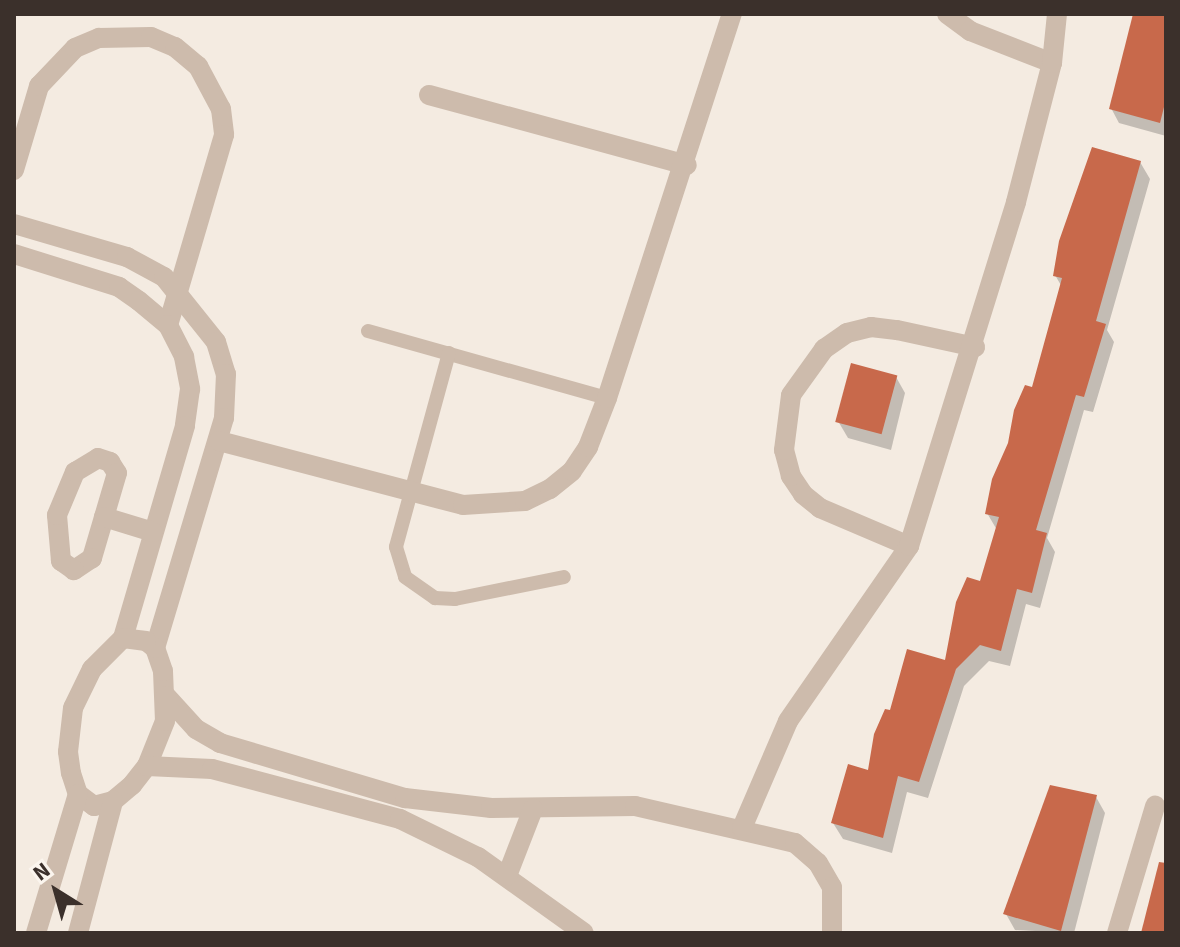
<!DOCTYPE html>
<html>
<head>
<meta charset="utf-8">
<style>
  body { margin:0 }
  #map { position:relative; width:1180px; height:947px; overflow:hidden; background:#f4ebe1; font-family:"Source Sans 3",sans-serif }
  div>[style] { position:absolute }
  .shadow>* { inset:0; background:#0003 }
  .building>* { inset:0; background:#c8694b; transform-origin:0 0 }
  .lane>* { height:14px; margin:-7px; padding:0 7px; transform-origin:7px; border-radius:7px; background:#cdbbac }
  .street>* { height:20px; margin:-10px; padding:0 10px; transform-origin:10px; border-radius:10px; background:#cdbbac }
  span { translate:-50% -50%; white-space:nowrap; text-align:center; line-height:1.15; -webkit-text-stroke:6px #fbf5ee; paint-order:stroke }
  .frame { position:absolute; inset:0; border:16px solid #3b302b; pointer-events:none }
  .north { position:absolute; left:16px; top:851px; width:80px; height:80px; -webkit-text-stroke:6px #fbf5ee; paint-order:stroke; rotate:323deg; font-size:22px; font-weight:700; line-height:32px; text-align:center; color:#3b302b }
  .north::after { content:''; display:block; margin:auto; width:28px; height:36px; background:#3b302b; clip-path:polygon(50% 0,100% 100%,50% 72%,0 100%) }
</style>
</head>
<body>
<div id="map">
  <div class="shadow">
    <div style="clip-path:polygon(1138px 14px,1166px 14px,1166px 136px,1119px 123px,1111px 108px)"></div>
    <div style="clip-path:polygon(1140px 162px,1150px 179px,1107px 330px,1114px 342px,1093px 412px,1084px 410px,1047px 538px,1055px 552px,1040px 608px,1026px 604px,1010px 666px,989px 661px,964px 686px,928px 798px,907px 792px,892px 853px,843px 839px,833px 823px,869px 772px,891px 713px,947px 663px,981px 583px,997px 530px,987px 513px,1033px 389px,1062px 287px,1055px 275px)"></div>
    <div style="clip-path:polygon(896px 377px,905px 393px,891px 450px,848px 438px,838px 421px)"></div>
    <div style="clip-path:polygon(1096px 797px,1105px 813px,1074px 933px,1015px 930px,1006px 914px)"></div>
  </div>
  <div class="building">
    <div style="clip-path:polygon(1133px 14px,1166px 14px,1166px 99px,1160px 123px,1109px 109px)"></div>
    <div style="clip-path:polygon(1092px 147px,1141px 161px,1096px 321px,1106px 324px,1084px 397px,1076px 395px,1036px 530px,1047px 533px,1032px 593px,1017px 589px,1001px 651px,980px 645px,956px 669px,919px 782px,898px 776px,883px 838px,831px 823px,848px 764px,868px 770px,874px 734px,885px 709px,890px 710px,907px 649px,945px 660px,956px 602px,967px 577px,980px 581px,999px 517px,985px 514px,992px 479px,1008px 443px,1014px 410px,1025px 385px,1032px 387px,1062px 278px,1053px 276px,1059px 241px)"></div>
    <div style="left:851px;top:363px;width:48px;height:61px;rotate:15deg"></div>
    <div style="clip-path:polygon(1050px 785px,1097px 795px,1061px 931px,1003px 914px)"></div>
    <div style="clip-path:polygon(1159px 862px,1166px 863px,1166px 933px,1141px 933px)"></div>
  </div>
  <div class="lane">
    <div style="left:368px;top:331px;width:248px;rotate:15.7deg"></div>
    <div style="left:449px;top:353px;width:201px;rotate:105.3deg"></div>
    <div style="left:396px;top:547px;width:31px;rotate:73deg"></div>
    <div style="left:405px;top:577px;width:37px;rotate:35deg"></div>
    <div style="left:435px;top:598px;width:20px;rotate:3deg"></div>
    <div style="left:455px;top:599px;width:111px;rotate:-11.4deg"></div>
  </div>
  <div class="street">
    <div style="left:947px;top:14px;width:29px;rotate:36deg"></div>
    <div style="left:970px;top:31px;width:88px;rotate:21.3deg"></div>
    <div style="left:429px;top:95px;width:267px;rotate:15.2deg"></div>
    <div style="left:14px;top:170px;width:88px;rotate:-73.4deg"></div>
    <div style="left:39px;top:86px;width:52px;rotate:-46.5deg"></div>
    <div style="left:75px;top:48px;width:26px;rotate:-23deg"></div>
    <div style="left:99px;top:38px;width:52px;rotate:-1.1deg"></div>
    <div style="left:151px;top:37px;width:26px;rotate:23deg"></div>
    <div style="left:175px;top:47px;width:30px;rotate:40deg"></div>
    <div style="left:198px;top:66px;width:49px;rotate:61.9deg"></div>
    <div style="left:221px;top:109px;width:26px;rotate:83deg"></div>
    <div style="left:224px;top:135px;width:198px;rotate:106.4deg"></div>
    <div style="left:14px;top:224px;width:118px;rotate:16.3deg"></div>
    <div style="left:127px;top:257px;width:42px;rotate:28.4deg"></div>
    <div style="left:164px;top:277px;width:83px;rotate:51.3deg"></div>
    <div style="left:216px;top:342px;width:34px;rotate:73deg"></div>
    <div style="left:226px;top:374px;width:44px;rotate:92.6deg"></div>
    <div style="left:224px;top:418px;width:240px;rotate:106.7deg"></div>
    <div style="left:14px;top:254px;width:110px;rotate:17.4deg"></div>
    <div style="left:119px;top:287px;width:24px;rotate:35deg"></div>
    <div style="left:139px;top:301px;width:38px;rotate:40deg"></div>
    <div style="left:168px;top:325px;width:36px;rotate:63deg"></div>
    <div style="left:184px;top:357px;width:33px;rotate:79deg"></div>
    <div style="left:190px;top:389px;width:37px;rotate:98deg"></div>
    <div style="left:185px;top:426px;width:221px;rotate:106.3deg"></div>
    <div style="left:123px;top:638px;width:44px;rotate:135deg"></div>
    <div style="left:92px;top:669px;width:43px;rotate:116deg"></div>
    <div style="left:73px;top:708px;width:44px;rotate:96.5deg"></div>
    <div style="left:68px;top:752px;width:21px;rotate:82deg"></div>
    <div style="left:71px;top:773px;width:22px;rotate:72deg"></div>
    <div style="left:78px;top:794px;width:20px;rotate:37deg"></div>
    <div style="left:94px;top:806px;width:20px;rotate:-15deg"></div>
    <div style="left:113px;top:801px;width:25px;rotate:-40deg"></div>
    <div style="left:132px;top:785px;width:24px;rotate:-52deg"></div>
    <div style="left:147px;top:766px;width:48px;rotate:-68.2deg"></div>
    <div style="left:165px;top:721px;width:50px;rotate:-92.3deg"></div>
    <div style="left:163px;top:671px;width:24px;rotate:-109deg"></div>
    <div style="left:155px;top:648px;width:11px;rotate:-142deg"></div>
    <div style="left:146px;top:641px;width:23px;rotate:-173deg"></div>
    <div style="left:219px;top:441px;width:252px;rotate:14.7deg"></div>
    <div style="left:463px;top:505px;width:62px;rotate:-3.7deg"></div>
    <div style="left:525px;top:501px;width:28px;rotate:-26deg"></div>
    <div style="left:550px;top:489px;width:28px;rotate:-39deg"></div>
    <div style="left:572px;top:471px;width:29px;rotate:-56deg"></div>
    <div style="left:588px;top:447px;width:53px;rotate:-68.8deg"></div>
    <div style="left:607px;top:398px;width:404px;rotate:-72deg"></div>
    <div style="left:98px;top:458px;width:13px;rotate:18deg"></div>
    <div style="left:110px;top:462px;width:13px;rotate:58deg"></div>
    <div style="left:117px;top:473px;width:89px;rotate:106.4deg"></div>
    <div style="left:92px;top:558px;width:22px;rotate:146deg"></div>
    <div style="left:74px;top:570px;width:16px;rotate:-145deg"></div>
    <div style="left:61px;top:561px;width:46px;rotate:-95deg"></div>
    <div style="left:57px;top:515px;width:47px;rotate:-67.3deg"></div>
    <div style="left:75px;top:472px;width:27px;rotate:-31deg"></div>
    <div style="left:104px;top:517px;width:51px;rotate:17deg"></div>
    <div style="left:909px;top:546px;width:97px;rotate:-156.9deg"></div>
    <div style="left:820px;top:508px;width:22px;rotate:-141deg"></div>
    <div style="left:803px;top:494px;width:22px;rotate:-124deg"></div>
    <div style="left:791px;top:476px;width:27px;rotate:-105deg"></div>
    <div style="left:784px;top:450px;width:55px;rotate:-82.7deg"></div>
    <div style="left:791px;top:395px;width:57px;rotate:-54.3deg"></div>
    <div style="left:824px;top:349px;width:28px;rotate:-35deg"></div>
    <div style="left:847px;top:333px;width:25px;rotate:-14deg"></div>
    <div style="left:871px;top:327px;width:26px;rotate:7deg"></div>
    <div style="left:897px;top:330px;width:80px;rotate:12.3deg"></div>
    <div style="left:166px;top:696px;width:45px;rotate:47.7deg"></div>
    <div style="left:196px;top:729px;width:28px;rotate:30deg"></div>
    <div style="left:220px;top:743px;width:193px;rotate:16.6deg"></div>
    <div style="left:405px;top:798px;width:87px;rotate:6.6deg"></div>
    <div style="left:491px;top:808px;width:144px;rotate:-0.8deg"></div>
    <div style="left:635px;top:806px;width:164px;rotate:13deg"></div>
    <div style="left:795px;top:843px;width:30px;rotate:41deg"></div>
    <div style="left:818px;top:863px;width:28px;rotate:60deg"></div>
    <div style="left:832px;top:887px;width:46px;rotate:90deg"></div>
    <div style="left:147px;top:766px;width:65px;rotate:2.6deg"></div>
    <div style="left:212px;top:769px;width:195px;rotate:14.9deg"></div>
    <div style="left:400px;top:819px;width:87px;rotate:26deg"></div>
    <div style="left:478px;top:857px;width:130px;rotate:35.6deg"></div>
    <div style="left:742px;top:828px;width:116px;rotate:-66.7deg"></div>
    <div style="left:788px;top:721px;width:213px;rotate:-55.3deg"></div>
    <div style="left:909px;top:546px;width:360px;rotate:-72.7deg"></div>
    <div style="left:1016px;top:202px;width:144px;rotate:-75.5deg"></div>
    <div style="left:1052px;top:63px;width:49px;rotate:-84.2deg"></div>
    <div style="left:507px;top:876px;width:72px;rotate:-68.8deg"></div>
    <div style="left:36px;top:933px;width:145px;rotate:-73.2deg"></div>
    <div style="left:78px;top:933px;width:137px;rotate:-75.1deg"></div>
    <div style="left:1117px;top:933px;width:133px;rotate:-73.3deg"></div>
  </div>
  <div class="frame"></div>
  <div class="north">N</div>
</div>
</body>
</html>
